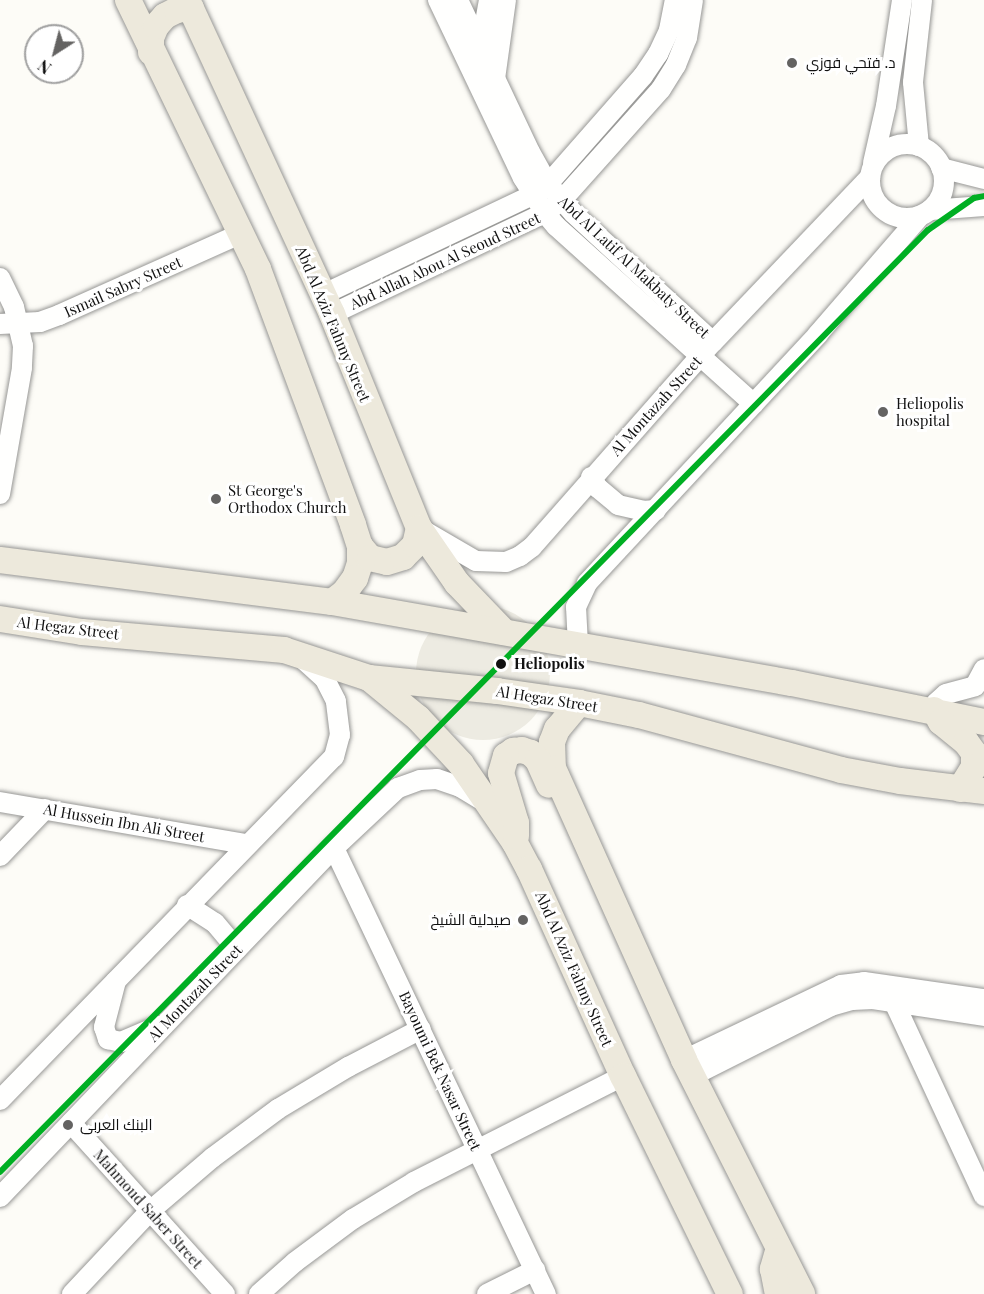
<!DOCTYPE html>
<html>
<head>
<meta charset="utf-8">
<style>
  body { margin:0 }
  #map { position:relative; width:984px; height:1294px; overflow:hidden; background:#fdfcf7; font-family:"Playfair Display",Cairo,serif }
  div>[style] { position:absolute }
  .plaza>* { inset:0; background:#edebe2 }
  .round { border-radius:50% }
  .roads { filter:drop-shadow(0 0 2px #979795) drop-shadow(0 0 2px #979795) }
  .minor>* { height:20px; margin:-10px; padding:0 10px; transform-origin:10px; border-radius:10px; background:#fffffe }
  .minor>.ring { margin:-10px; padding:0; box-sizing:content-box; background:none; border:20px solid #fffffe; border-radius:50% }
  .major>* { height:26px; margin:-13px; padding:0 13px; transform-origin:13px; border-radius:13px; background:#ede9dc }
  .metro-1>* { height:6px; margin:-3px; padding:0 3px; transform-origin:3px; border-radius:3px; background:#00af23 }
  .dots>* { width:16px; height:16px; translate:-50% -50%; box-sizing:border-box; border:3px solid #fff; border-radius:50% }
  span { translate:-50% -50%; white-space:nowrap; text-align:center; line-height:1.15; -webkit-text-stroke:6px #fff; paint-order:stroke }
  .poi-label { font-size:15px; color:#111 }
  .left { translate:0 -50%; text-align:left }
  .right { translate:-100% -50%; text-align:right }
  .street-label { font-size:15px; color:#111 }
  .stop-label { font-size:15px; color:#111; font-weight:700 }
  .north { position:absolute; left:24px; top:24px; width:60px; height:60px; box-sizing:border-box; background:#fff; border:2px solid #a0a0a0; border-radius:50%; rotate:216deg; font-size:16px; font-weight:700; line-height:24px; text-align:center; color:#111 }
  .north::after { content:''; display:block; margin:auto; width:21px; height:27px; background:#646362; clip-path:polygon(50% 0,100% 100%,50% 72%,0 100%) }
</style>
</head>
<body>
<div id="map">
  <div class="plaza">
    <div class="round" style="left:416px;top:606px;width:134px;height:134px"></div>
  </div>
  <div class="roads">
    <div class="minor">
      <div style="left:438px;top:0;width:197px;rotate:64.5deg"></div>
      <div style="left:523px;top:178px;width:41px;rotate:57.8deg"></div>
      <div style="left:545px;top:213px;width:17px;rotate:50deg"></div>
      <div style="left:556px;top:226px;width:266px;rotate:42deg"></div>
      <div style="left:458px;top:0;width:168px;rotate:64.7deg"></div>
      <div style="left:530px;top:152px;width:37px;rotate:61deg"></div>
      <div style="left:548px;top:184px;width:38px;rotate:49deg"></div>
      <div style="left:573px;top:213px;width:190px;rotate:42.7deg"></div>
      <div style="left:480px;top:50px;width:51px;rotate:-79.8deg"></div>
      <div style="left:495px;top:79px;width:80px;rotate:-82.1deg"></div>
      <div class="ring" style="left:870px;top:144px;width:54px;height:54px"></div>
      <div style="left:919px;top:146px;width:64px;rotate:-95.4deg"></div>
      <div style="left:913px;top:82px;width:82px;rotate:-83.7deg"></div>
      <div style="left:873px;top:163px;width:58px;rotate:-77.2deg"></div>
      <div style="left:886px;top:106px;width:107px;rotate:-81.4deg"></div>
      <div style="left:941px;top:168px;width:44px;rotate:14.3deg"></div>
      <div style="left:930px;top:210px;width:54px;rotate:-4.2deg"></div>
      <div style="left:0;top:278px;width:32px;rotate:64deg"></div>
      <div style="left:14px;top:307px;width:40px;rotate:77deg"></div>
      <div style="left:23px;top:346px;width:22px;rotate:93deg"></div>
      <div style="left:22px;top:368px;width:128px;rotate:99.9deg"></div>
      <div style="left:322px;top:295px;width:233px;rotate:-25.4deg"></div>
      <div style="left:533px;top:195px;width:19px;rotate:-36deg"></div>
      <div style="left:548px;top:184px;width:144px;rotate:-48.7deg"></div>
      <div style="left:643px;top:76px;width:27px;rotate:-56deg"></div>
      <div style="left:658px;top:54px;width:26px;rotate:-65deg"></div>
      <div style="left:669px;top:30px;width:31px;rotate:-79deg"></div>
      <div style="left:332px;top:314px;width:236px;rotate:-25.4deg"></div>
      <div style="left:545px;top:213px;width:20px;rotate:-37deg"></div>
      <div style="left:561px;top:201px;width:150px;rotate:-48.2deg"></div>
      <div style="left:661px;top:89px;width:28px;rotate:-58deg"></div>
      <div style="left:676px;top:65px;width:29px;rotate:-68deg"></div>
      <div style="left:687px;top:38px;width:38px;rotate:-81deg"></div>
      <div style="left:0;top:324px;width:40px;rotate:-2.9deg"></div>
      <div style="left:40px;top:322px;width:20px;rotate:-20deg"></div>
      <div style="left:59px;top:315px;width:201px;rotate:-24.1deg"></div>
      <div style="left:591px;top:477px;width:13px;rotate:58deg"></div>
      <div style="left:598px;top:488px;width:26px;rotate:40deg"></div>
      <div style="left:618px;top:505px;width:26px;rotate:13deg"></div>
      <div style="left:643px;top:511px;width:13px;rotate:-4deg"></div>
      <div style="left:419px;top:528px;width:66px;rotate:30.1deg"></div>
      <div style="left:476px;top:561px;width:30px;rotate:2deg"></div>
      <div style="left:506px;top:562px;width:15px;rotate:-23deg"></div>
      <div style="left:520px;top:556px;width:15px;rotate:-37deg"></div>
      <div style="left:532px;top:547px;width:273px;rotate:-48.6deg"></div>
      <div style="left:713px;top:342px;width:228px;rotate:-46.4deg"></div>
      <div style="left:578px;top:645px;width:38px;rotate:-93deg"></div>
      <div style="left:576px;top:607px;width:26px;rotate:-65deg"></div>
      <div style="left:587px;top:583px;width:340px;rotate:-47.1deg"></div>
      <div style="left:818px;top:334px;width:157px;rotate:-49.1deg"></div>
      <div style="left:934px;top:710px;width:7px;rotate:-74deg"></div>
      <div style="left:936px;top:703px;width:13px;rotate:-42deg"></div>
      <div style="left:946px;top:694px;width:30px;rotate:-15deg"></div>
      <div style="left:975px;top:686px;width:19px;rotate:-62deg"></div>
      <div style="left:0;top:802px;width:251px;rotate:9.7deg"></div>
      <div style="left:334px;top:848px;width:494px;rotate:64.6deg"></div>
      <div style="left:0;top:856px;width:65px;rotate:-46.2deg"></div>
      <div style="left:187px;top:905px;width:33px;rotate:33deg"></div>
      <div style="left:215px;top:923px;width:34px;rotate:50deg"></div>
      <div style="left:116px;top:981px;width:48px;rotate:104.6deg"></div>
      <div style="left:104px;top:1027px;width:13px;rotate:72deg"></div>
      <div style="left:108px;top:1039px;width:13px;rotate:13deg"></div>
      <div style="left:121px;top:1042px;width:40px;rotate:-23.4deg"></div>
      <div style="left:894px;top:1002px;width:214px;rotate:65.1deg"></div>
      <div style="left:684px;top:1060px;width:174px;rotate:-25.5deg"></div>
      <div style="left:841px;top:985px;width:23px;rotate:-7deg"></div>
      <div style="left:864px;top:982px;width:121px;rotate:8.1deg"></div>
      <div style="left:692px;top:1076px;width:156px;rotate:-26.7deg"></div>
      <div style="left:831px;top:1006px;width:22px;rotate:-16deg"></div>
      <div style="left:852px;top:1000px;width:21px;rotate:-3deg"></div>
      <div style="left:873px;top:999px;width:112px;rotate:8.7deg"></div>
      <div style="left:0;top:1100px;width:479px;rotate:-45.8deg"></div>
      <div style="left:334px;top:757px;width:23px;rotate:-75deg"></div>
      <div style="left:340px;top:735px;width:34px;rotate:-97deg"></div>
      <div style="left:336px;top:701px;width:25px;rotate:-117deg"></div>
      <div style="left:325px;top:679px;width:30px;rotate:-138deg"></div>
      <div style="left:71px;top:1123px;width:230px;rotate:48deg"></div>
      <div style="left:0;top:1197px;width:483px;rotate:-46.3deg"></div>
      <div style="left:334px;top:848px;width:88px;rotate:-43.2deg"></div>
      <div style="left:398px;top:788px;width:23px;rotate:-20deg"></div>
      <div style="left:420px;top:780px;width:17px;rotate:-3deg"></div>
      <div style="left:437px;top:779px;width:24px;rotate:19deg"></div>
      <div style="left:460px;top:787px;width:27px;rotate:31deg"></div>
      <div style="left:72px;top:1294px;width:114px;rotate:-46.8deg"></div>
      <div style="left:150px;top:1211px;width:82px;rotate:-40.5deg"></div>
      <div style="left:212px;top:1158px;width:82px;rotate:-36.6deg"></div>
      <div style="left:278px;top:1109px;width:82px;rotate:-31deg"></div>
      <div style="left:348px;top:1067px;width:82px;rotate:-27.5deg"></div>
      <div style="left:259px;top:1294px;width:48px;rotate:-41.6deg"></div>
      <div style="left:295px;top:1262px;width:72px;rotate:-36.6deg"></div>
      <div style="left:353px;top:1219px;width:71px;rotate:-31.2deg"></div>
      <div style="left:414px;top:1182px;width:234px;rotate:-26.9deg"></div>
      <div style="left:487px;top:1294px;width:54px;rotate:-26.6deg"></div>
    </div>
    <div class="major">
      <div style="left:128px;top:0;width:299px;rotate:64.2deg"></div>
      <div style="left:258px;top:269px;width:273px;rotate:69.6deg"></div>
      <div style="left:353px;top:525px;width:22px;rotate:72deg"></div>
      <div style="left:360px;top:546px;width:17px;rotate:90deg"></div>
      <div style="left:360px;top:563px;width:16px;rotate:108deg"></div>
      <div style="left:355px;top:578px;width:17px;rotate:126deg"></div>
      <div style="left:345px;top:592px;width:16px;rotate:142deg"></div>
      <div style="left:187px;top:0;width:346px;rotate:65.2deg"></div>
      <div style="left:332px;top:314px;width:231px;rotate:67.9deg"></div>
      <div style="left:419px;top:528px;width:67px;rotate:55.4deg"></div>
      <div style="left:457px;top:583px;width:68px;rotate:46.2deg"></div>
      <div style="left:151px;top:52px;width:14px;rotate:-90deg"></div>
      <div style="left:151px;top:38px;width:13px;rotate:-67deg"></div>
      <div style="left:156px;top:26px;width:13px;rotate:-48deg"></div>
      <div style="left:165px;top:16px;width:13px;rotate:-27deg"></div>
      <div style="left:177px;top:10px;width:14px;rotate:-8deg"></div>
      <div style="left:360px;top:546px;width:16px;rotate:50deg"></div>
      <div style="left:370px;top:558px;width:17px;rotate:13deg"></div>
      <div style="left:387px;top:562px;width:17px;rotate:-17deg"></div>
      <div style="left:403px;top:557px;width:17px;rotate:-45deg"></div>
      <div style="left:415px;top:545px;width:17px;rotate:-77deg"></div>
      <div style="left:0;top:560px;width:335px;rotate:7.2deg"></div>
      <div style="left:332px;top:602px;width:467px;rotate:10deg"></div>
      <div style="left:792px;top:683px;width:196px;rotate:11.5deg"></div>
      <div style="left:0;top:619px;width:83px;rotate:9deg"></div>
      <div style="left:82px;top:632px;width:203px;rotate:5.1deg"></div>
      <div style="left:284px;top:650px;width:89px;rotate:18.2deg"></div>
      <div style="left:369px;top:678px;width:129px;rotate:5.8deg"></div>
      <div style="left:497px;top:691px;width:83px;rotate:8.3deg"></div>
      <div style="left:579px;top:703px;width:61px;rotate:11.3deg"></div>
      <div style="left:639px;top:715px;width:209px;rotate:15.2deg"></div>
      <div style="left:841px;top:770px;width:60px;rotate:10.6deg"></div>
      <div style="left:900px;top:781px;width:85px;rotate:6.8deg"></div>
      <div style="left:369px;top:678px;width:63px;rotate:39.2deg"></div>
      <div style="left:418px;top:718px;width:63px;rotate:46.9deg"></div>
      <div style="left:461px;top:764px;width:96px;rotate:55.6deg"></div>
      <div style="left:515px;top:843px;width:30px;rotate:62deg"></div>
      <div style="left:529px;top:869px;width:227px;rotate:65.6deg"></div>
      <div style="left:623px;top:1076px;width:243px;rotate:63.9deg"></div>
      <div style="left:579px;top:703px;width:34px;rotate:130deg"></div>
      <div style="left:557px;top:729px;width:14px;rotate:111deg"></div>
      <div style="left:552px;top:742px;width:26px;rotate:88deg"></div>
      <div style="left:553px;top:768px;width:320px;rotate:65.8deg"></div>
      <div style="left:684px;top:1060px;width:262px;rotate:63.2deg"></div>
      <div style="left:934px;top:710px;width:14px;rotate:60deg"></div>
      <div style="left:941px;top:722px;width:32px;rotate:39deg"></div>
      <div style="left:966px;top:742px;width:14px;rotate:54deg"></div>
      <div style="left:974px;top:753px;width:14px;rotate:90deg"></div>
      <div style="left:974px;top:767px;width:26px;rotate:122deg"></div>
      <div style="left:516px;top:836px;width:13px;rotate:-90deg"></div>
      <div style="left:516px;top:823px;width:52px;rotate:-106.7deg"></div>
      <div style="left:501px;top:773px;width:18px;rotate:-74deg"></div>
      <div style="left:506px;top:756px;width:9px;rotate:-36deg"></div>
      <div style="left:513px;top:751px;width:9px;rotate:-6deg"></div>
      <div style="left:522px;top:750px;width:9px;rotate:18deg"></div>
      <div style="left:531px;top:753px;width:10px;rotate:45deg"></div>
      <div style="left:538px;top:760px;width:27px;rotate:66deg"></div>
      <div style="left:778px;top:1251px;width:19px;rotate:106deg"></div>
      <div style="left:773px;top:1269px;width:25px;rotate:79deg"></div>
    </div>
  </div>
  <div class="metro-1">
    <div style="left:0;top:1172px;width:1322px;rotate:-45.43deg"></div>
    <div style="left:928px;top:230px;width:56px;rotate:-34.8deg"></div>
    <div style="left:974px;top:198px;width:10px;rotate:-11deg"></div>
  </div>
  <div class="dots">
    <div style="left:792px;top:63px;background:#646362"></div>
    <div style="left:883px;top:412px;background:#646362"></div>
    <div style="left:216px;top:499px;background:#646362"></div>
    <div style="left:501px;top:664px;background:#111"></div>
    <div style="left:523px;top:920px;background:#646362"></div>
    <div style="left:68px;top:1125px;background:#646362"></div>
  </div>
  <div class="poi-label">
    <span class="left" style="left:806px;top:63px">د. فتحي فوزي</span>
    <span class="left" style="left:896px;top:412px">Heliopolis<br>hospital</span>
    <span class="left" style="left:228px;top:499px">St George's<br>Orthodox Church</span>
    <span class="right" style="left:511px;top:920px">صيدلية الشيخ</span>
    <span class="left" style="left:80px;top:1125px">البنك العربى</span>
  </div>
  <div class="street-label">
    <span style="left:445px;top:261px;rotate:-25deg">Abd Allah Abou Al Seoud Street</span>
    <span style="left:634px;top:267px;rotate:43deg">Abd Al Latif Al Makbaty Street</span>
    <span style="left:123px;top:287px;rotate:-24deg">Ismail Sabry Street</span>
    <span style="left:333px;top:324px;rotate:67deg">Abd Al Aziz Fahmy Street</span>
    <span style="left:656px;top:406px;rotate:-48deg">Al Montazah Street</span>
    <span style="left:68px;top:628px;rotate:7deg">Al Hegaz Street</span>
    <span style="left:547px;top:699px;rotate:9deg">Al Hegaz Street</span>
    <span style="left:124px;top:823px;rotate:10deg">Al Hussein Ibn Ali Street</span>
    <span style="left:574px;top:969px;rotate:66deg">Abd Al Aziz Fahmy Street</span>
    <span style="left:195px;top:993px;rotate:-46deg">Al Montazah Street</span>
    <span style="left:440px;top:1071px;rotate:65deg">Bayoumi Bek Nasar Street</span>
    <span style="left:148px;top:1209px;rotate:48deg">Mahmoud Saber Street</span>
  </div>
  <div class="stop-label">
    <span class="left" style="left:514px;top:664px">Heliopolis</span>
  </div>
  <div class="north">N</div>
</div>
</body>
</html>
